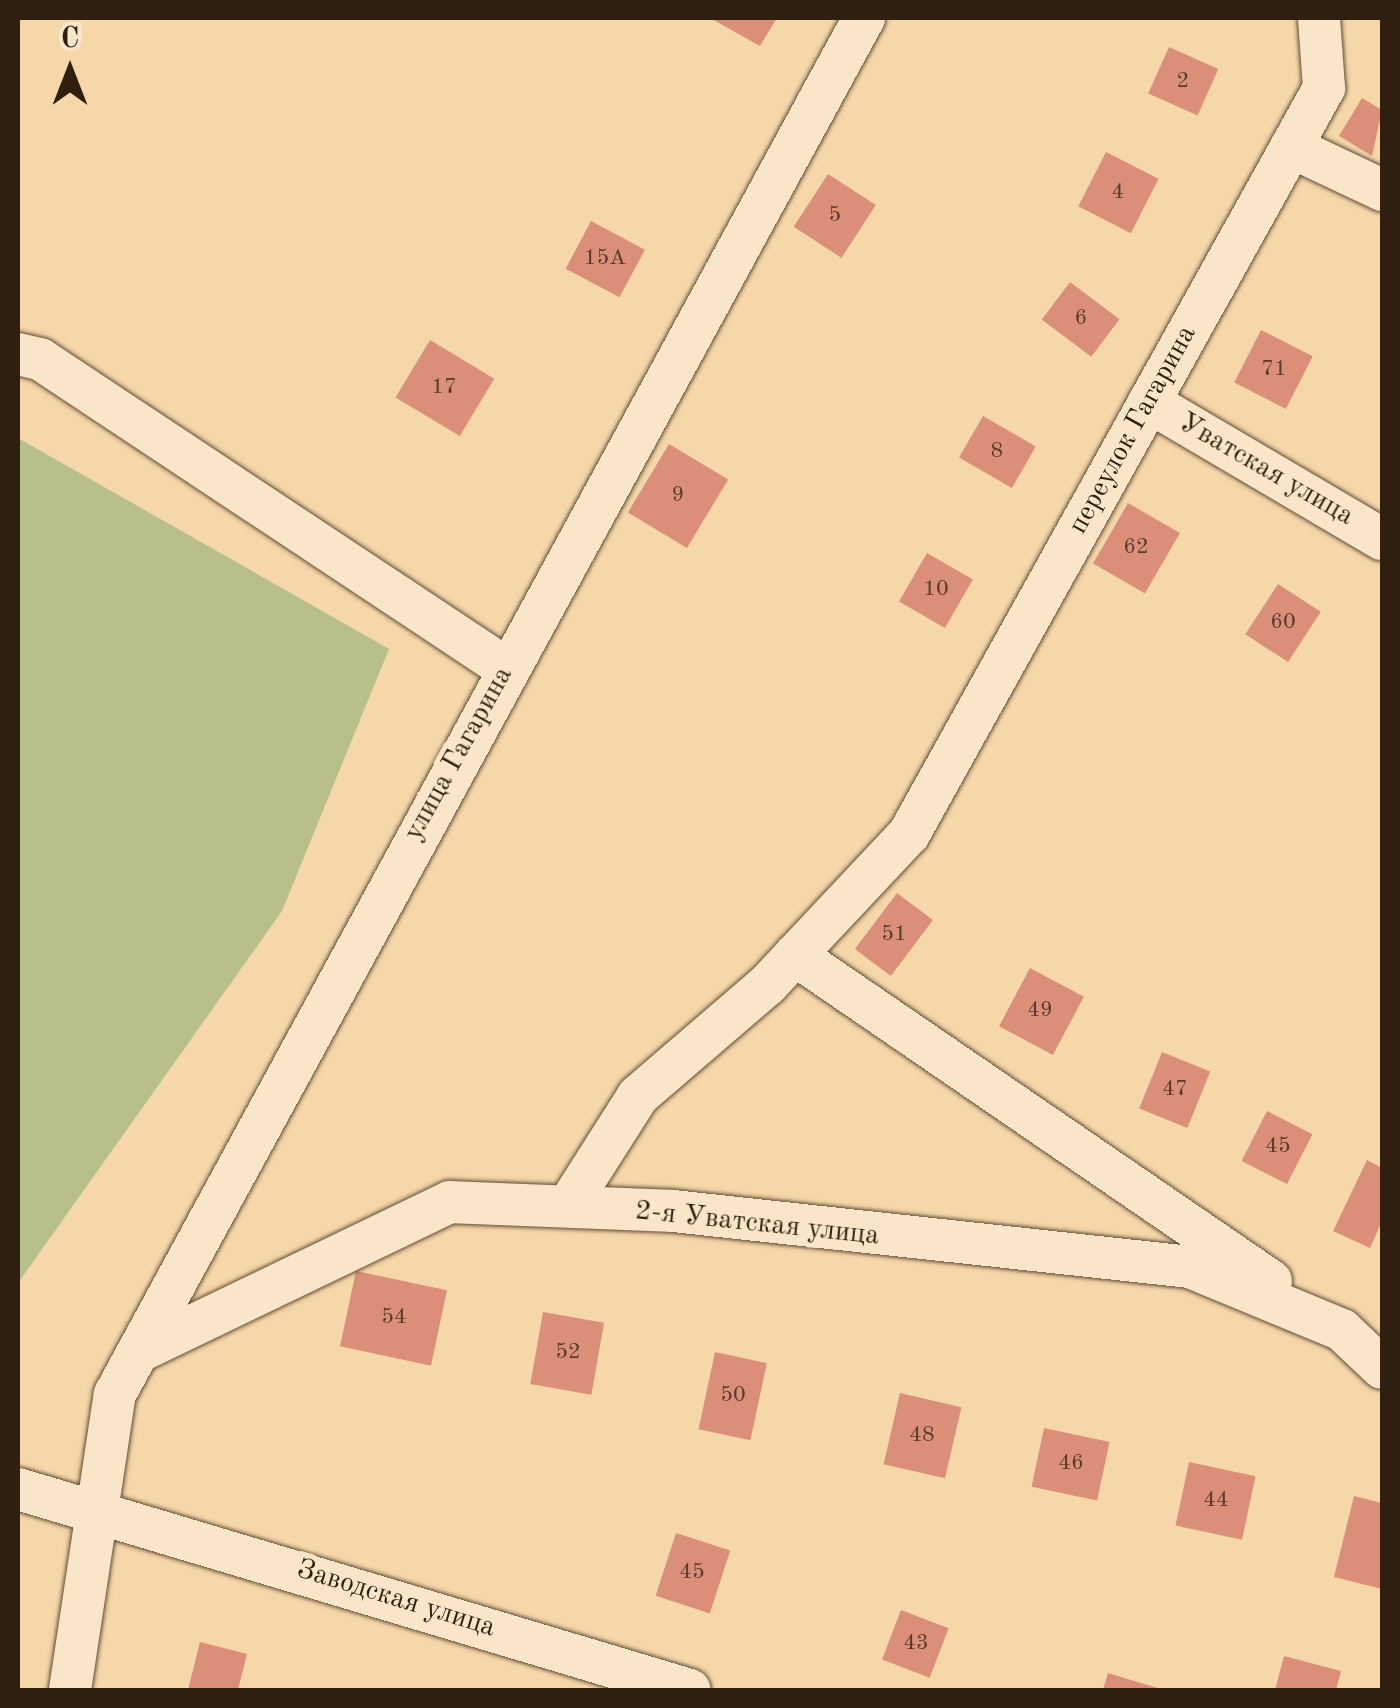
<!DOCTYPE html>
<html>
<head>
<meta charset="utf-8">
<style>
  body { margin:0 }
  #map { position:relative; width:1400px; height:1708px; overflow:hidden; background:#f6d7a9; font-family:"Old Standard TT",serif }
  div>[style] { position:absolute }
  .green>* { inset:0; background:#b9bf8b }
  .building>* { inset:0; background:#db8f78; transform-origin:0 0 }
  .roads { filter:drop-shadow(0 0 2px #614d36) drop-shadow(0 0 2px #614d36) }
  .minor>* { height:42px; margin:-21px; padding:0 21px; transform-origin:21px; border-radius:21px; background:#f9e5c7 }
  span { translate:-50% -50%; white-space:nowrap; text-align:center; line-height:1.15; -webkit-text-stroke:10px #f9e5c7; paint-order:stroke }
  .number-label { font-size:22px; color:#5a3b2a }
  .number-label span { -webkit-text-stroke-width:0 }
  .street-label { font-size:28px; color:#2f1f10 }
  .frame { position:absolute; inset:0; border:20px solid #2f1f10; pointer-events:none }
  .north { position:absolute; left:20px; top:20px; width:100px; height:100px; -webkit-text-stroke:8px #f9e5c7; paint-order:stroke; rotate:0deg; font-size:28px; font-weight:700; line-height:40px; text-align:center; color:#2f1f10 }
  .north::after { content:''; display:block; margin:auto; width:35px; height:45px; background:#2f1f10; clip-path:polygon(50% 0,100% 100%,50% 72%,0 100%) }
</style>
</head>
<body>
<div id="map">
  <div class="green">
    <div style="clip-path:polygon(18px 438px,389px 649px,282px 911px,18px 1283px)"></div>
  </div>
  <div class="building">
    <div style="clip-path:polygon(710px 18px,777px 18px,760px 46px)"></div>
    <div style="left:1169px;top:47px;width:54px;height:51px;rotate:24deg"></div>
    <div style="clip-path:polygon(1362px 98px,1382px 110px,1372px 156px,1339px 136px)"></div>
    <div style="left:1106px;top:152px;width:59px;height:61px;rotate:27deg"></div>
    <div style="left:828px;top:174px;width:57px;height:63px;rotate:33deg"></div>
    <div style="left:591px;top:221px;width:61px;height:54px;rotate:28deg"></div>
    <div style="left:1070px;top:282px;width:62px;height:47px;rotate:37deg"></div>
    <div style="left:1261px;top:330px;width:58px;height:59px;rotate:27deg"></div>
    <div style="left:430px;top:340px;width:75px;height:67px;rotate:31deg"></div>
    <div style="left:983px;top:416px;width:61px;height:48px;rotate:30deg"></div>
    <div style="left:669px;top:444px;width:69px;height:80px;rotate:31deg"></div>
    <div style="left:1128px;top:503px;width:60px;height:70px;rotate:30deg"></div>
    <div style="left:927px;top:553px;width:53px;height:56px;rotate:30deg"></div>
    <div style="left:1278px;top:584px;width:51px;height:60px;rotate:33deg"></div>
    <div style="left:897px;top:893px;width:45px;height:70px;rotate:37deg"></div>
    <div style="left:1030px;top:968px;width:61px;height:66px;rotate:28deg"></div>
    <div style="left:1162px;top:1052px;width:52px;height:61px;rotate:22deg"></div>
    <div style="left:1267px;top:1111px;width:51px;height:56px;rotate:27deg"></div>
    <div style="clip-path:polygon(1367px 1160px,1382px 1168px,1382px 1221px,1370px 1248px,1333px 1231px)"></div>
    <div style="left:356px;top:1271px;width:93px;height:77px;rotate:12deg"></div>
    <div style="left:543px;top:1312px;width:62px;height:73px;rotate:10deg"></div>
    <div style="left:715px;top:1352px;width:53px;height:79px;rotate:12deg"></div>
    <div style="left:900px;top:1393px;width:63px;height:73px;rotate:13deg"></div>
    <div style="left:1044px;top:1428px;width:67px;height:60px;rotate:12deg"></div>
    <div style="left:1189px;top:1462px;width:68px;height:65px;rotate:12deg"></div>
    <div style="clip-path:polygon(1354px 1496px,1382px 1503px,1382px 1589px,1334px 1577px)"></div>
    <div style="left:676px;top:1533px;width:57px;height:66px;rotate:18deg"></div>
    <div style="left:901px;top:1610px;width:51px;height:53px;rotate:21deg"></div>
    <div style="clip-path:polygon(200px 1642px,247px 1654px,238px 1690px,188px 1690px)"></div>
    <div style="clip-path:polygon(1284px 1656px,1341px 1671px,1336px 1690px,1275px 1690px)"></div>
    <div style="clip-path:polygon(1108px 1673px,1164px 1690px,1103px 1690px)"></div>
  </div>
  <div class="roads">
    <div class="minor">
      <div style="left:1291px;top:147px;width:101px;rotate:25.3deg"></div>
      <div style="left:18px;top:354px;width:23px;rotate:13deg"></div>
      <div style="left:40px;top:359px;width:559px;rotate:33.55deg"></div>
      <div style="left:1149px;top:402px;width:270px;rotate:30.5deg"></div>
      <div style="left:795px;top:955px;width:577px;rotate:34.41deg"></div>
      <div style="left:568px;top:1206px;width:130px;rotate:-57.5deg"></div>
      <div style="left:638px;top:1096px;width:170px;rotate:-40.7deg"></div>
      <div style="left:767px;top:985px;width:207px;rotate:-46.8deg"></div>
      <div style="left:909px;top:834px;width:854px;rotate:-60.91deg"></div>
      <div style="left:1324px;top:88px;width:70px;rotate:-94.1deg"></div>
      <div style="left:138px;top:1352px;width:346px;rotate:-25.7deg"></div>
      <div style="left:450px;top:1202px;width:223px;rotate:2.3deg"></div>
      <div style="left:673px;top:1211px;width:520px;rotate:6.18deg"></div>
      <div style="left:1190px;top:1267px;width:165px;rotate:22.5deg"></div>
      <div style="left:1342px;top:1330px;width:55px;rotate:43.5deg"></div>
      <div style="left:18px;top:1489px;width:701px;rotate:16.65deg"></div>
      <div style="left:70px;top:1690px;width:299px;rotate:-81.4deg"></div>
      <div style="left:115px;top:1394px;width:1567px;rotate:-61.44deg"></div>
    </div>
  </div>
  <div class="number-label">
    <span style="left:1183px;top:82px">2</span>
    <span style="left:1118px;top:193px">4</span>
    <span style="left:835px;top:216px">5</span>
    <span style="left:605px;top:259px">15А</span>
    <span style="left:1081px;top:319px">6</span>
    <span style="left:1274px;top:370px">71</span>
    <span style="left:444px;top:388px">17</span>
    <span style="left:997px;top:452px">8</span>
    <span style="left:678px;top:496px">9</span>
    <span style="left:1136px;top:548px">62</span>
    <span style="left:936px;top:590px">10</span>
    <span style="left:1283px;top:623px">60</span>
    <span style="left:894px;top:935px">51</span>
    <span style="left:1040px;top:1011px">49</span>
    <span style="left:1175px;top:1090px">47</span>
    <span style="left:1278px;top:1147px">45</span>
    <span style="left:394px;top:1318px">54</span>
    <span style="left:568px;top:1353px">52</span>
    <span style="left:733px;top:1396px">50</span>
    <span style="left:922px;top:1436px">48</span>
    <span style="left:1071px;top:1464px">46</span>
    <span style="left:1216px;top:1501px">44</span>
    <span style="left:692px;top:1573px">45</span>
    <span style="left:916px;top:1644px">43</span>
  </div>
  <div class="street-label">
    <span style="left:1133px;top:430px;rotate:-61deg">переулок Гагарина</span>
    <span style="left:1266px;top:470px;rotate:30deg">Уватская улица</span>
    <span style="left:459px;top:754px;rotate:-61deg">улица Гагарина</span>
    <span style="left:757px;top:1224px;rotate:6deg">2-я Уватская улица</span>
    <span style="left:396px;top:1599px;rotate:17deg">Заводская улица</span>
  </div>
  <div class="frame"></div>
  <div class="north">С</div>
</div>
</body>
</html>
